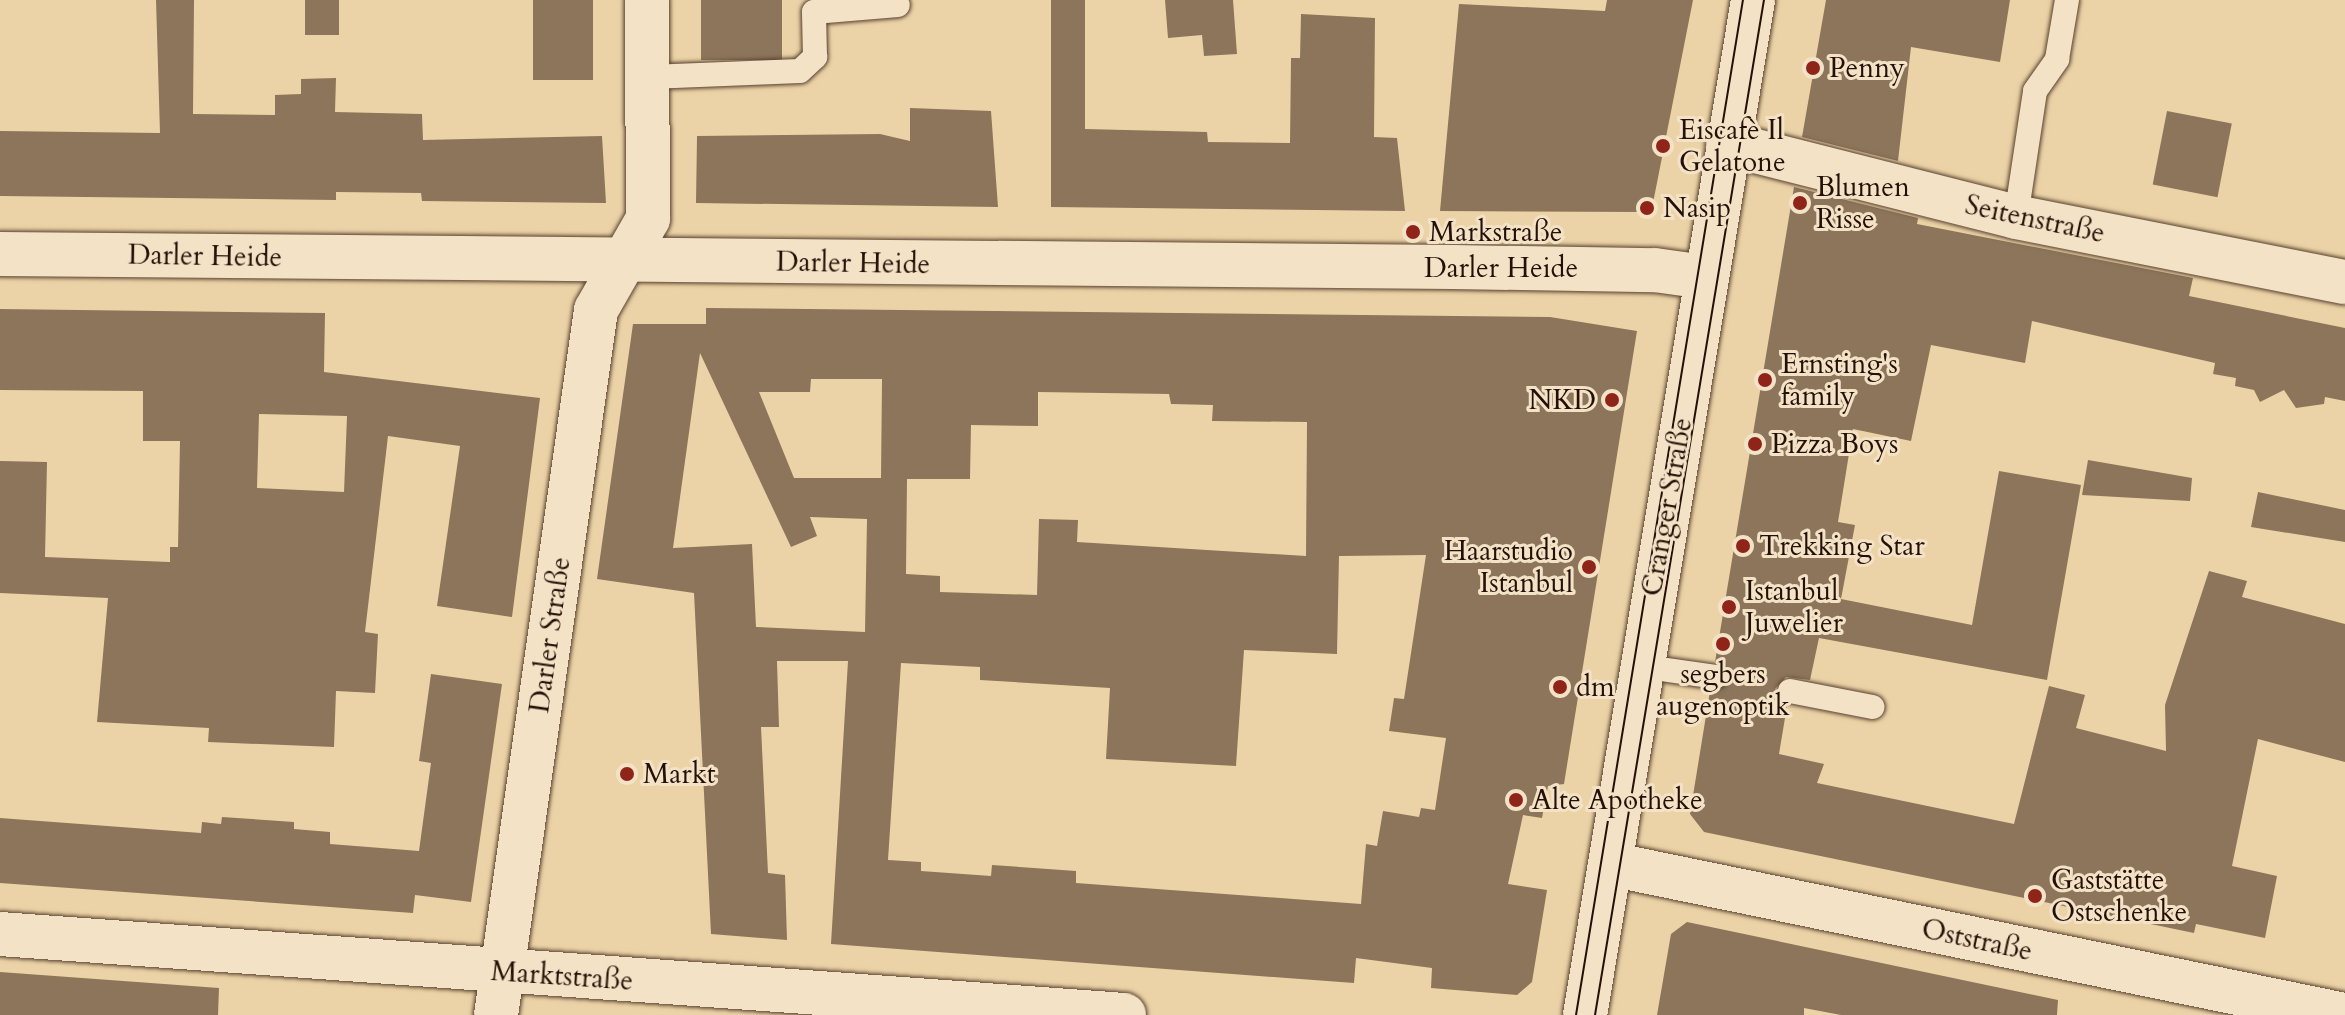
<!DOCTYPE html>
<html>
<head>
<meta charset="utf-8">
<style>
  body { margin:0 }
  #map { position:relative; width:2345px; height:1015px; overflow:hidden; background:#ecd3a7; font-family:Cardo,serif }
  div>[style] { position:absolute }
  .building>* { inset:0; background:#8c755a; transform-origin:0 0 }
  .roads { filter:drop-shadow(0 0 2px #57412f) drop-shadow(0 0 2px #57412f) }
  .service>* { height:24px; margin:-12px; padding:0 12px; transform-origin:12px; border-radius:12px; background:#f3e2c6 }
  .minor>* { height:44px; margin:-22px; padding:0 22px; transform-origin:22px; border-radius:22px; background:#f3e2c6 }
  .tertiary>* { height:44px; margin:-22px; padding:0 22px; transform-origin:22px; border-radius:22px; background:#f3e2c6 }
  .secondary>* { height:44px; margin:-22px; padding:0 22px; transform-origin:22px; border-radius:22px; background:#f3e2c6 }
  .tram>* { height:2px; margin:-1px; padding:0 1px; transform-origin:1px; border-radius:1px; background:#251007 }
  .dots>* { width:22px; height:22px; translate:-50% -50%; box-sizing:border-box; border:4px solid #f3e2c6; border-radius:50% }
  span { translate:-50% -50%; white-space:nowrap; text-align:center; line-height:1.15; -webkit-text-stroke:6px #f3e2c6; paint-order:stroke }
  .poi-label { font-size:28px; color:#251007 }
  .left { translate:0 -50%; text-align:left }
  .right { translate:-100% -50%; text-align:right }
  .street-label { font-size:28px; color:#251007 }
</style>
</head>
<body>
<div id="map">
  <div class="building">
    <div style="clip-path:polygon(156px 0,194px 0,193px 114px,275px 115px,275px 95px,301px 94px,301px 79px,336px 78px,335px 112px,422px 114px,423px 140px,602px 136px,606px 203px,422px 201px,421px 193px,336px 192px,336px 200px,0 196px,0 131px,160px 133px)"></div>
    <div style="left:305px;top:0;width:34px;height:35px"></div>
    <div style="left:533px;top:0;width:60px;height:80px"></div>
    <div style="left:701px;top:0;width:81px;height:60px"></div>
    <div style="clip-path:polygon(1051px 0,1085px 0,1085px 129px,1207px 132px,1208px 142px,1290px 143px,1291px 58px,1300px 58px,1301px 14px,1375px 18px,1374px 137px,1397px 138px,1405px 211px,1051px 207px)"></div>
    <div style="clip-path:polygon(1165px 0,1233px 0,1237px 54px,1204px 56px,1202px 35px,1168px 38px)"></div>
    <div style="clip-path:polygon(1607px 0,1693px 0,1653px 203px,1642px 212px,1440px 211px,1459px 4px,1605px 11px)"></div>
    <div style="clip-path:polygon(1826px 0,2010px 0,2000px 62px,1911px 47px,1898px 161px,1802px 137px)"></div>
    <div style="clip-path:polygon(910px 108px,991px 111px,998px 207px,696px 203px,697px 136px,880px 134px,910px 141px)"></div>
    <div style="left:2167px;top:111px;width:66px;height:75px;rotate:11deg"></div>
    <div style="clip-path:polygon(1794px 187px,1918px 218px,1917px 224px,2193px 278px,2189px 296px,2345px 328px,2345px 401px,2325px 397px,2324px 404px,2296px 408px,2284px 390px,2260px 402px,2254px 390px,2235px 386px,2236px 378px,2213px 374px,2215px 363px,2032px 321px,2025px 363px,1931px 345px,1911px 441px,1853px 429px,1838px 522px,1855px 525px,1841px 599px,1972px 625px,1999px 471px,2081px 485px,2047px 680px,1819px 638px,1810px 680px,1786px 677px,1775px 689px,1787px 706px,1779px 754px,1824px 764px,1817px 783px,2014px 824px,2049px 686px,2085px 695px,2076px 728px,2166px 751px,2165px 705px,2209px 571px,2247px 581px,2242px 597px,2345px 624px,2345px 762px,2258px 739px,2232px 866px,2277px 876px,2265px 938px,2196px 924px,2194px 933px,1704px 832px,1690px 814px,1710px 691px,1730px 680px,1715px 662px)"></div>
    <div style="clip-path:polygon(evenodd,706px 308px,1550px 317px,1637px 331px,1564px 784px,1548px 786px,1542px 818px,1523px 815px,1508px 884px,1547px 890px,1532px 982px,1517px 995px,1431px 988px,1432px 968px,1356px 958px,1354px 983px,831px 944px,848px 661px,777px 661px,779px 727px,761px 727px,768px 873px,785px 875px,787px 940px,711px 934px,694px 593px,597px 579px,633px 324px,706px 324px,706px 308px,700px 353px,791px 547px,817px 536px,810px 517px,867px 519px,865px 632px,756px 627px,752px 544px,673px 548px,700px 353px,706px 308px,811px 379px,882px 379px,881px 478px,794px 478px,759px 392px,810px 392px,811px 379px,706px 308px,1038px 392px,1169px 394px,1171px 404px,1213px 405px,1212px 421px,1307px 422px,1306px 556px,1077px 542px,1078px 520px,1039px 519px,1037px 595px,940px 592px,940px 576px,906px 574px,907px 479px,970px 479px,971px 425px,1038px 426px,1038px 392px,706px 308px,1426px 555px,1404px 699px,1394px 698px,1389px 731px,1446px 738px,1435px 810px,1421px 808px,1419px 817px,1383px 811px,1377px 846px,1366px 844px,1361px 904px,1076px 883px,1076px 871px,992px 865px,991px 876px,921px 871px,921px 862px,888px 860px,901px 663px,980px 667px,980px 680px,1110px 688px,1106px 759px,1236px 766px,1244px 650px,1337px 654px,1339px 556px,1426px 555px)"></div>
    <div style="clip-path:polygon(evenodd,0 309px,325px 313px,324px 372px,540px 398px,512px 617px,437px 606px,460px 446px,388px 436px,365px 632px,378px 634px,375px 693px,336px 691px,334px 747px,208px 742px,209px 728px,97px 722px,108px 598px,0 593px,0 461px,47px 462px,45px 557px,170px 562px,170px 547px,178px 547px,180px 441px,143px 441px,143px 391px,0 390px,0 309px,259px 414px,347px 416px,344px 492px,257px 488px,259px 414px)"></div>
    <div style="clip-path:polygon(2088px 460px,2192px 478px,2190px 501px,2082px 495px)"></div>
    <div style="clip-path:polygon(2258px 492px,2345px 510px,2345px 542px,2251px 527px)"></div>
    <div style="clip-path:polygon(431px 674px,502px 684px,471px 902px,415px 895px,413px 913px,0 883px,0 818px,201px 833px,202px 822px,221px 824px,222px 817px,294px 822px,294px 829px,330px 832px,330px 844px,419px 851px,431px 763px,419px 761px)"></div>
    <div style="clip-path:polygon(1687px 922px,2058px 1000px,2057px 1015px,1841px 1015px,1804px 1008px,1804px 1015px,1657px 1015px,1671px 934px)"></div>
    <div style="clip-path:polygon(0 972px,219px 988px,218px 1015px,0 1015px)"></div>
  </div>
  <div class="roads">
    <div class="service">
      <div style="left:649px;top:77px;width:151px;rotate:-2.3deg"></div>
      <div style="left:800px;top:71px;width:21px;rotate:-43deg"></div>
      <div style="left:815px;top:57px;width:45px;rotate:-91.3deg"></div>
      <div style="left:814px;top:12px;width:84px;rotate:-4.8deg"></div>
      <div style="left:2016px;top:217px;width:127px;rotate:-81.4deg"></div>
      <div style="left:2035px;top:91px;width:39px;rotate:-55deg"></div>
      <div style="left:2057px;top:59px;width:60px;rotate:-80.4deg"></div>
      <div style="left:1640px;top:666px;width:76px;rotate:8.3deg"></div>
      <div style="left:1790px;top:691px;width:84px;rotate:11deg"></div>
    </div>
    <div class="minor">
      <div style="left:1728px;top:144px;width:297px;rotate:14.2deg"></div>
      <div style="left:2016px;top:217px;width:335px;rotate:11.2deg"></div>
      <div style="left:0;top:934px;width:1127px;rotate:4.12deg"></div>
      <div style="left:496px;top:1015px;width:712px;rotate:-81.93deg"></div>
      <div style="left:596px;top:310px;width:105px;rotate:-60.3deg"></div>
      <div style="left:648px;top:219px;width:219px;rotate:-90.3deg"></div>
    </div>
    <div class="tertiary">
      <div style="left:0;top:254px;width:1453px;rotate:0.51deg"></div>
      <div style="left:1453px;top:267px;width:202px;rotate:0.9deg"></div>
      <div style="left:1655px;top:270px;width:50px;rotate:8deg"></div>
      <div style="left:1610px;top:864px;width:749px;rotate:11.62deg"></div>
    </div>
    <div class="secondary">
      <div style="left:1585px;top:1015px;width:1029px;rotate:-80.6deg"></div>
    </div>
  </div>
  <div class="tram">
    <div style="left:1576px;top:1015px;width:1029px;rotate:-80.66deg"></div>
    <div style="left:1595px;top:1015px;width:1029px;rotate:-80.55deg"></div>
  </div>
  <div class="dots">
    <div style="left:1813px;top:68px;background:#8f2418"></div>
    <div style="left:1663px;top:146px;background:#8f2418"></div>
    <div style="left:1800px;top:203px;background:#8f2418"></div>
    <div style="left:1647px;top:208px;background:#8f2418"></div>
    <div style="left:1413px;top:232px;background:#8f2418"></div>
    <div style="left:1765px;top:380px;background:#8f2418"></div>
    <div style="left:1612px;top:400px;background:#8f2418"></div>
    <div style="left:1755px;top:444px;background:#8f2418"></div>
    <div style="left:1743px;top:546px;background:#8f2418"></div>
    <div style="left:1589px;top:567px;background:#8f2418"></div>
    <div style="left:1729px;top:607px;background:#8f2418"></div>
    <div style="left:1723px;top:644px;background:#8f2418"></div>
    <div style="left:1560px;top:687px;background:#8f2418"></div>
    <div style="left:627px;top:774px;background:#8f2418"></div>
    <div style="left:1516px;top:800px;background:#8f2418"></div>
    <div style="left:2035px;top:896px;background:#8f2418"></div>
  </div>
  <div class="poi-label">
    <span class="left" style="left:1829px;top:68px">Penny</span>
    <span class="left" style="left:1679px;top:146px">Eiscafè Il<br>Gelatone</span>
    <span class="left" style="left:1816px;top:203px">Blumen<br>Risse</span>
    <span class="left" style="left:1663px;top:208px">Nasip</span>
    <span class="left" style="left:1429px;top:232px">Markstraße</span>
    <span class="left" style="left:1781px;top:380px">Ernsting's<br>family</span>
    <span class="right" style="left:1596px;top:400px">NKD</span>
    <span class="left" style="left:1771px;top:444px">Pizza Boys</span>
    <span class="left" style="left:1759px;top:546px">Trekking Star</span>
    <span class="right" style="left:1573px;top:567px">Haarstudio<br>Istanbul</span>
    <span class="left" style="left:1745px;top:607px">Istanbul<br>Juwelier</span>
    <span style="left:1723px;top:690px">segbers<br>augenoptik</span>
    <span class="left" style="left:1576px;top:687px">dm</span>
    <span class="left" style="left:643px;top:774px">Markt</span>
    <span class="left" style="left:1532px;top:800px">Alte Apotheke</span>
    <span class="left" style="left:2051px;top:896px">Gaststätte<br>Ostschenke</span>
  </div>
  <div class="street-label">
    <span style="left:2035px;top:219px;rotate:12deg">Seitenstraße</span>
    <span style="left:205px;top:256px;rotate:1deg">Darler Heide</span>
    <span style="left:853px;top:263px;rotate:1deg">Darler Heide</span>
    <span style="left:1501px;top:268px">Darler Heide</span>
    <span style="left:1667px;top:507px;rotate:-80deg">Cranger Straße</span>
    <span style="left:550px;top:635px;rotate:-82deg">Darler Straße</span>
    <span style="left:1977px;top:940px;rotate:12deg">Oststraße</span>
    <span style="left:562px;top:976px;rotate:4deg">Marktstraße</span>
  </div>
</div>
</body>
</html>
